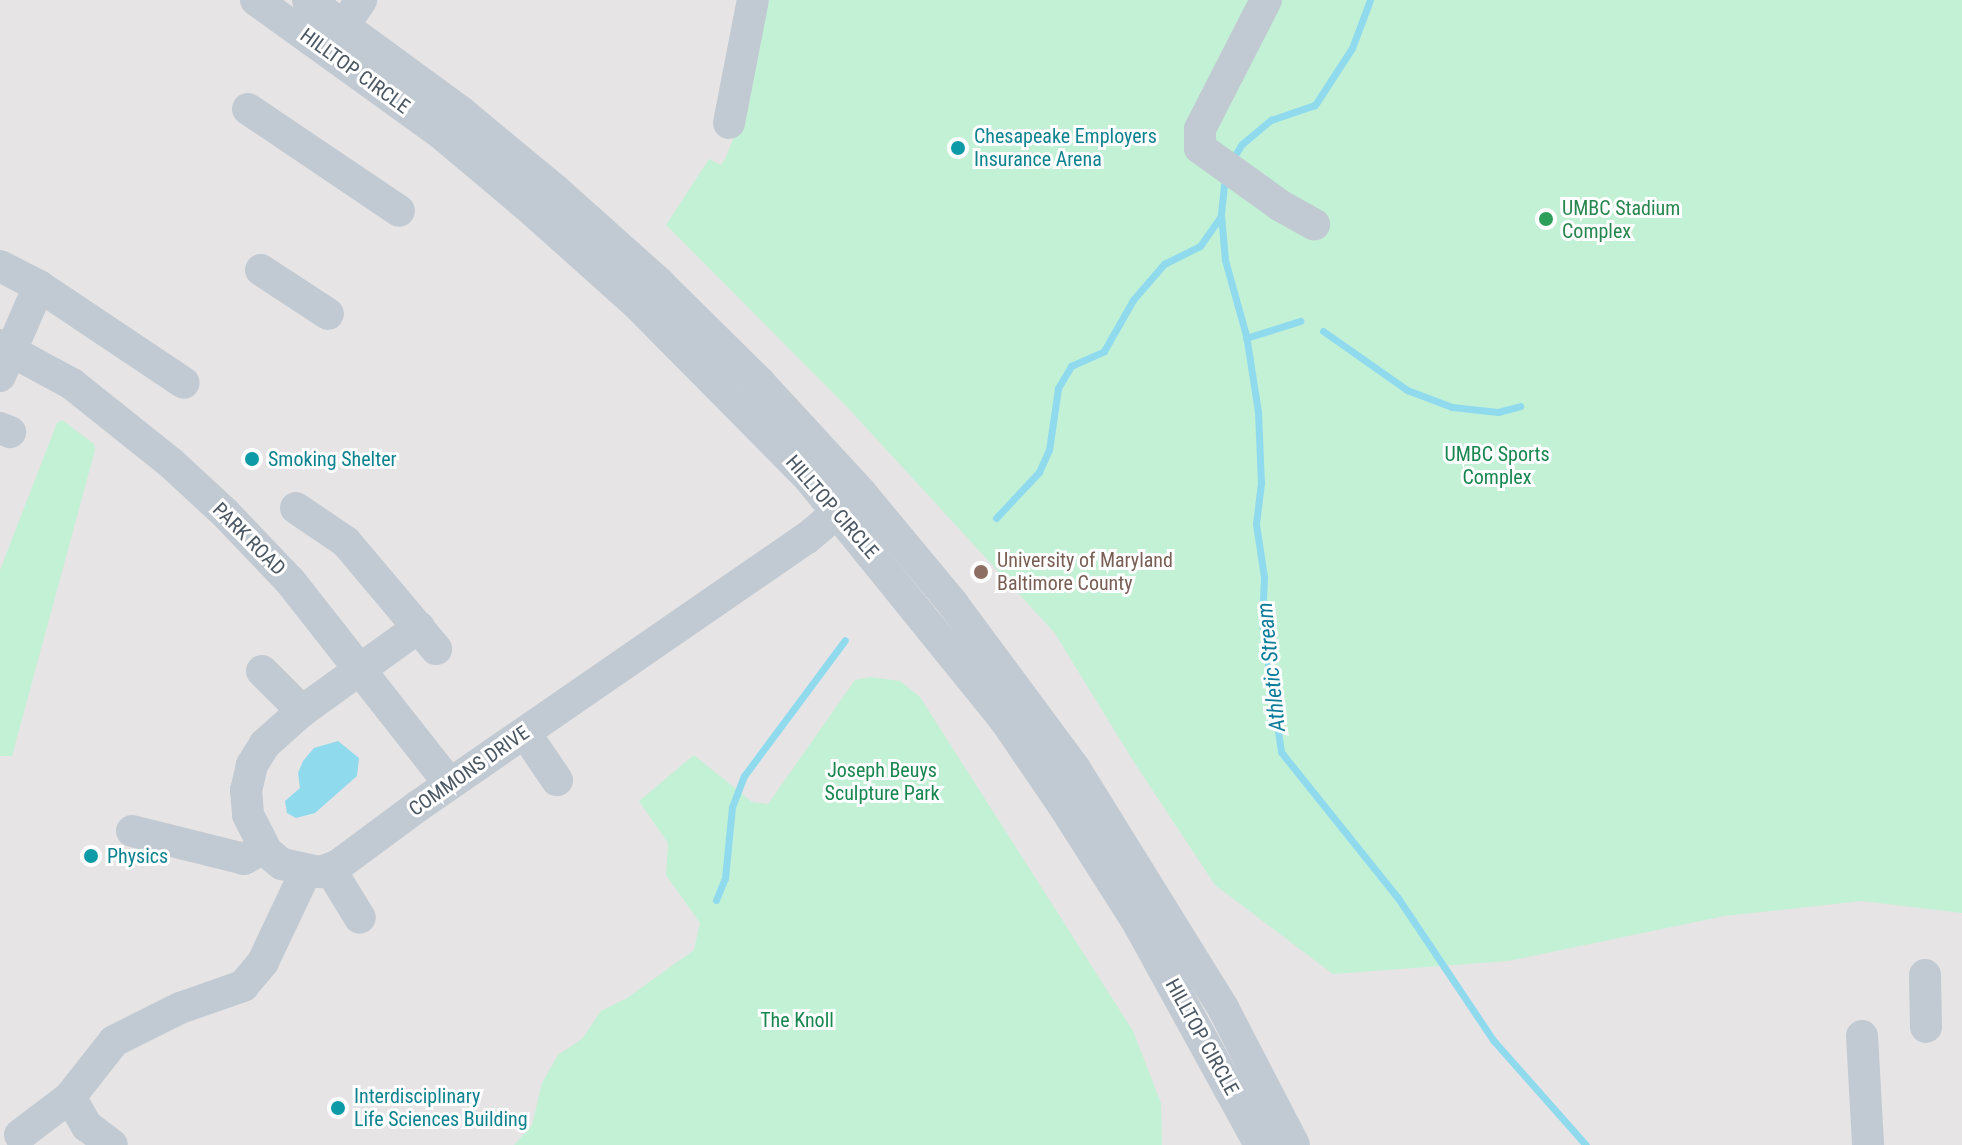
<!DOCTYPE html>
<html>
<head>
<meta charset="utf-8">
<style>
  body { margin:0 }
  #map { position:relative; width:1962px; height:1145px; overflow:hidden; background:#f5f3f3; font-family:"Roboto Condensed",sans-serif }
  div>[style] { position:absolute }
  .education>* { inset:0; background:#e6e4e5; transform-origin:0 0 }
  .green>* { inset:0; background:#c3f1d5 }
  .water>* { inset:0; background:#90daee }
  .stream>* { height:7px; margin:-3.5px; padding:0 3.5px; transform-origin:3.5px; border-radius:3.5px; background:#90daee }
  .minor>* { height:32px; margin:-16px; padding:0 16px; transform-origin:16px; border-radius:16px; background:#c1cad2 }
  .dots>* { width:22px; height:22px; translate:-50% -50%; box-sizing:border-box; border:4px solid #fff; border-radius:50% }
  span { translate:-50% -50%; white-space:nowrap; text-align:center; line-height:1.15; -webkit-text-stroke:6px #fff; paint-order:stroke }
  .street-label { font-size:20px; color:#4a5661 }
  .culture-label { font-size:20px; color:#0d838f }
  .left { translate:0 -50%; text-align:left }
  .leisure-label { font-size:20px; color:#27864d }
  .park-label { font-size:20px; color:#17864f }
  .education-label { font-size:20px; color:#785e54 }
  .water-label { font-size:22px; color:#0c7c9b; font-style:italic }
</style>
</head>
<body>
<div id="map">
  <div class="education">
    <div style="left:0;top:0;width:1962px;height:1145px"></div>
  </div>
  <div class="green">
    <div style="clip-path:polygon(766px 0,1962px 0,1962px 913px,1862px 901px,1724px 916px,1508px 961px,1333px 974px,1215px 885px,1132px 759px,1054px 632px,848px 408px,666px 225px,709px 159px,721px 165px,726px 157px,746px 106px)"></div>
    <div style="clip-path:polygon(62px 420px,94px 444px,95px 450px,12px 756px,0 756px,0 570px,57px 423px)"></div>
    <div style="clip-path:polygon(871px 677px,900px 681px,920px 697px,1133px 1031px,1161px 1103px,1162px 1145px,514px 1145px,532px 1125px,542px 1083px,558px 1055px,582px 1039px,601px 1011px,627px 998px,694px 950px,700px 923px,666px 875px,668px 843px,639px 801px,694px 755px,752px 802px,768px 804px,855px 680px)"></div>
  </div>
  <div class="water">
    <div style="clip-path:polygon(338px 741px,359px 758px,357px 776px,315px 813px,296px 818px,287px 813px,285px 801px,300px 788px,298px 773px,303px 761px,314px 748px)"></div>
  </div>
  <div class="stream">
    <div style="left:1235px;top:155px;width:13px;rotate:-58deg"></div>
    <div style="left:1242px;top:144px;width:38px;rotate:-40deg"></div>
    <div style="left:1271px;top:120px;width:46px;rotate:-18.8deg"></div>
    <div style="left:1315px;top:105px;width:68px;rotate:-57deg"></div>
    <div style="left:1352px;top:48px;width:51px;rotate:-69.4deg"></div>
    <div style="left:1224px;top:185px;width:30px;rotate:96deg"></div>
    <div style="left:1221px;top:215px;width:45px;rotate:84.9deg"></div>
    <div style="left:1225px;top:260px;width:78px;rotate:74.4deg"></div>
    <div style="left:1246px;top:335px;width:78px;rotate:81.1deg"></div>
    <div style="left:1258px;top:412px;width:71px;rotate:87.6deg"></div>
    <div style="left:1261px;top:483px;width:41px;rotate:97deg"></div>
    <div style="left:1256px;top:524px;width:54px;rotate:81.4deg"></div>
    <div style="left:1264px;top:577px;width:46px;rotate:92.5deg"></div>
    <div style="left:1262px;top:623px;width:130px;rotate:81.6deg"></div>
    <div style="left:1281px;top:752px;width:187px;rotate:51.3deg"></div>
    <div style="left:1398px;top:898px;width:171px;rotate:56.2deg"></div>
    <div style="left:1493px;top:1040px;width:140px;rotate:48.5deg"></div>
    <div style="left:1323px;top:331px;width:103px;rotate:35.1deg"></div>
    <div style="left:1407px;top:390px;width:48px;rotate:20.7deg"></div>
    <div style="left:1452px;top:407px;width:46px;rotate:6.2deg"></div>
    <div style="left:1498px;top:412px;width:23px;rotate:-15deg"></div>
    <div style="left:1246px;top:338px;width:57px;rotate:-17.5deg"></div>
    <div style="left:996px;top:518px;width:63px;rotate:-46.9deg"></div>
    <div style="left:1039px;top:472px;width:24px;rotate:-66deg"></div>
    <div style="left:1049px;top:450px;width:63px;rotate:-81.7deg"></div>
    <div style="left:1058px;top:388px;width:26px;rotate:-59deg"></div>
    <div style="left:1071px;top:366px;width:36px;rotate:-24deg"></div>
    <div style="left:1104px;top:351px;width:59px;rotate:-60.4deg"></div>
    <div style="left:1133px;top:300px;width:48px;rotate:-49.3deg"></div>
    <div style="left:1164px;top:264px;width:40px;rotate:-26.6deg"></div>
    <div style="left:1200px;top:246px;width:35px;rotate:-55deg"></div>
    <div style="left:716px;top:900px;width:24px;rotate:-68deg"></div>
    <div style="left:725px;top:878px;width:71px;rotate:-84.4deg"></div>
    <div style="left:732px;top:807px;width:33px;rotate:-69deg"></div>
    <div style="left:744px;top:776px;width:169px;rotate:-53.4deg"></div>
  </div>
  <div class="minor">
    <div style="left:256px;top:0;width:231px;rotate:35.8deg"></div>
    <div style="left:443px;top:135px;width:116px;rotate:40.1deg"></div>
    <div style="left:532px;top:210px;width:141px;rotate:41.8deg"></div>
    <div style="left:637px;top:304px;width:245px;rotate:45.3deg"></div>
    <div style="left:809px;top:478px;width:311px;rotate:51deg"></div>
    <div style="left:1005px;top:720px;width:103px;rotate:55.7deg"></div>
    <div style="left:1063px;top:805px;width:138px;rotate:57.5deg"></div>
    <div style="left:1137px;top:921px;width:256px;rotate:61.2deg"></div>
    <div style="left:308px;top:0;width:190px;rotate:36.2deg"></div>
    <div style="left:461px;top:112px;width:122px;rotate:39.7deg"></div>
    <div style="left:555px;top:190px;width:141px;rotate:41.8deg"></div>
    <div style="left:660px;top:284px;width:141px;rotate:44.7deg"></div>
    <div style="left:760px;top:383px;width:149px;rotate:47.4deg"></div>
    <div style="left:861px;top:493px;width:144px;rotate:50.3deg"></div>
    <div style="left:953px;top:604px;width:205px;rotate:53.5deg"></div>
    <div style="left:1075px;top:769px;width:281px;rotate:58.2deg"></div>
    <div style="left:1223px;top:1008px;width:154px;rotate:62.6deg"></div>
    <div style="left:1266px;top:0;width:145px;rotate:117.1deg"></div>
    <div style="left:1200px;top:129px;width:19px;rotate:90deg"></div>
    <div style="left:1200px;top:148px;width:100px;rotate:35.6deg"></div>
    <div style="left:1281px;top:206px;width:38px;rotate:29deg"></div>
    <div style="left:345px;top:24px;width:29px;rotate:-56deg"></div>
    <div style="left:248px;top:109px;width:182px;rotate:34deg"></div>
    <div style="left:729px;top:123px;width:125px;rotate:-79deg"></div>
    <div style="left:0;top:266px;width:44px;rotate:27.1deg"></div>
    <div style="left:39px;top:286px;width:174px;rotate:33.8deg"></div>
    <div style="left:261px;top:270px;width:80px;rotate:33.3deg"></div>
    <div style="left:0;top:345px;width:82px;rotate:28.4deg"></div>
    <div style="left:72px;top:384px;width:127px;rotate:38.6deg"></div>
    <div style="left:171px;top:463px;width:74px;rotate:42.8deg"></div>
    <div style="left:225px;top:513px;width:94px;rotate:46.3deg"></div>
    <div style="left:290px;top:581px;width:258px;rotate:51.8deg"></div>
    <div style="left:0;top:376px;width:98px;rotate:-66.6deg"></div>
    <div style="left:0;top:428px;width:11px;rotate:22deg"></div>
    <div style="left:296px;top:508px;width:60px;rotate:34.2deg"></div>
    <div style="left:346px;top:542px;width:140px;rotate:49.9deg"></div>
    <div style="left:419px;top:627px;width:144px;rotate:144.3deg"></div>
    <div style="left:302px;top:711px;width:50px;rotate:138.3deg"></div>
    <div style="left:265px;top:744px;width:25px;rotate:122deg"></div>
    <div style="left:252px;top:765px;width:26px;rotate:103deg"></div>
    <div style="left:246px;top:790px;width:25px;rotate:85deg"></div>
    <div style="left:248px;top:815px;width:42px;rotate:62.8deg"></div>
    <div style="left:267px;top:852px;width:19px;rotate:39deg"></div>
    <div style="left:282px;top:864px;width:40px;rotate:12deg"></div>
    <div style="left:321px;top:872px;width:17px;rotate:-21deg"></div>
    <div style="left:337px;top:866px;width:101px;rotate:-36.5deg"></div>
    <div style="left:418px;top:806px;width:472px;rotate:-34.6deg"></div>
    <div style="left:807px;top:538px;width:59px;rotate:-40.2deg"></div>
    <div style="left:262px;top:671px;width:57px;rotate:45deg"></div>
    <div style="left:525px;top:733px;width:57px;rotate:55.8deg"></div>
    <div style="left:132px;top:831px;width:115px;rotate:14deg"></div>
    <div style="left:244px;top:859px;width:23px;rotate:-29deg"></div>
    <div style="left:330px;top:869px;width:57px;rotate:58.5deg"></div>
    <div style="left:1925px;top:975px;width:52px;rotate:88.9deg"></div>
    <div style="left:1862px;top:1036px;width:109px;rotate:86.8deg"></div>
    <div style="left:70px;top:1097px;width:34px;rotate:60deg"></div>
    <div style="left:87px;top:1126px;width:31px;rotate:37deg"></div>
    <div style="left:20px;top:1135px;width:63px;rotate:-37.2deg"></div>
    <div style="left:70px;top:1097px;width:71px;rotate:-51.8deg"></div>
    <div style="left:114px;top:1041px;width:74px;rotate:-26.6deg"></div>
    <div style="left:180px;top:1008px;width:67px;rotate:-19.2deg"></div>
    <div style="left:243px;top:986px;width:31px;rotate:-50deg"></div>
    <div style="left:263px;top:962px;width:101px;rotate:-64.7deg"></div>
  </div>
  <div class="dots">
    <div style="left:958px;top:148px;background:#0f9aa8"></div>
    <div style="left:1546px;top:219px;background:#2e9e5b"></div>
    <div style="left:252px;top:459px;background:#0f9aa8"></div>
    <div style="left:981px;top:572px;background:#8d6e63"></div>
    <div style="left:91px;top:856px;background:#0f9aa8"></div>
    <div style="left:338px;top:1108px;background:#0f9aa8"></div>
  </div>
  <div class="street-label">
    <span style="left:355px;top:71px;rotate:36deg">HILLTOP CIRCLE</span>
    <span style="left:832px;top:507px;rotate:49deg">HILLTOP CIRCLE</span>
    <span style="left:249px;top:539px;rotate:45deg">PARK ROAD</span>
    <span style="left:469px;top:771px;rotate:-35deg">COMMONS DRIVE</span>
    <span style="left:1202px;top:1037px;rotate:61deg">HILLTOP CIRCLE</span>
  </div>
  <div class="culture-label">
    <span class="left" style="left:974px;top:148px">Chesapeake Employers<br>Insurance Arena</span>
    <span class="left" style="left:268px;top:459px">Smoking Shelter</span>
    <span class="left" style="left:107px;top:856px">Physics</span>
    <span class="left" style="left:354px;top:1108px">Interdisciplinary<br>Life Sciences Building</span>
  </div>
  <div class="leisure-label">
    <span class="left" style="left:1562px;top:220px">UMBC Stadium<br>Complex</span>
  </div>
  <div class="park-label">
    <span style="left:1497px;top:466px">UMBC Sports<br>Complex</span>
    <span style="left:882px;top:782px">Joseph Beuys<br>Sculpture Park</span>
    <span style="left:797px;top:1020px">The Knoll</span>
  </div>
  <div class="education-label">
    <span class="left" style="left:997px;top:572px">University of Maryland<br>Baltimore County</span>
  </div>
  <div class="water-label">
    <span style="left:1271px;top:667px;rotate:-96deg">Athletic Stream</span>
  </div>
</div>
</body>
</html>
